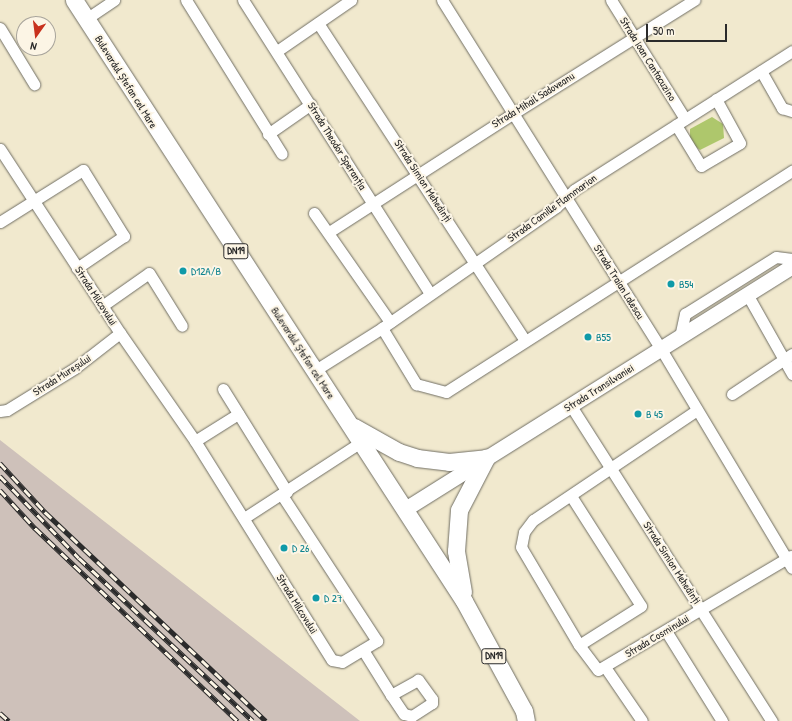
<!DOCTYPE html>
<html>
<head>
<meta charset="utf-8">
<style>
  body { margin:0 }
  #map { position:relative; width:792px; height:721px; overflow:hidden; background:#f1e9ce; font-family:"Patrick Hand",sans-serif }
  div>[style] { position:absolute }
  .industrial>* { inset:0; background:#cec1ba }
  .green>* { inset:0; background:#aec76c }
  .roads { filter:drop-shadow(0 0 1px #706e64) drop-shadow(0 0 1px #706e64) }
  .minor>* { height:11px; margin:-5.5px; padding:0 5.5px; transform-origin:5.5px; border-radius:5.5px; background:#fff }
  .secondary>* { height:15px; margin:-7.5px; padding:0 7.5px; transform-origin:7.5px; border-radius:7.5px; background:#fff }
  .primary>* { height:17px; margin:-8.5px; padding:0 8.5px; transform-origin:8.5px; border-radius:8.5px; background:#fff }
  .rail>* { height:4.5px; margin-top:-2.25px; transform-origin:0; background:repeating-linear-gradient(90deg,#fcf5e5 0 9px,#2b2b2b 0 18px); box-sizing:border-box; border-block:1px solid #2b2b2b }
  .dots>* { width:11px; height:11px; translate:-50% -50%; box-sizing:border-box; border:2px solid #fcf5e5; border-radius:50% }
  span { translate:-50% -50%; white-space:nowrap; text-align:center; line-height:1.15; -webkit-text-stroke:4px #fcf5e5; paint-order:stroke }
  .shield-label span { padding:1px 3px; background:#fcf5e5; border:1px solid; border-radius:3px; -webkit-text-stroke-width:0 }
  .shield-label { font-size:10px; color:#2b2b2b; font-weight:700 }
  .street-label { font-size:11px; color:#2b2b2b }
  .culture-label { font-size:11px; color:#0d838f }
  .left { translate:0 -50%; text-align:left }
  .north { position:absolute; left:16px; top:16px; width:40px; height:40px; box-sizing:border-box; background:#fcf5e5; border:1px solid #a8a49b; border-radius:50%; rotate:194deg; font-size:11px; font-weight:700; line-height:16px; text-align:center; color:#2b2b2b }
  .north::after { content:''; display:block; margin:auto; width:14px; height:18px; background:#c8321e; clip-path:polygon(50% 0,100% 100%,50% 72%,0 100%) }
  .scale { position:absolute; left:646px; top:24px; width:81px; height:18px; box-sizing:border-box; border:2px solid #2b2b2b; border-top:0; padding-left:5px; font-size:12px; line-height:14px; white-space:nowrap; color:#2b2b2b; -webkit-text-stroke:3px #fcf5e5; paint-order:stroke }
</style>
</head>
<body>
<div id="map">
  <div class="industrial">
    <div style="clip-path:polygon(0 440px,360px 721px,0 721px)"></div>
  </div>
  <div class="green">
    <div style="clip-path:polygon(712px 117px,723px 124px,724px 138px,700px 150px,690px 142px,690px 129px)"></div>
  </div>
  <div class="roads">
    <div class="minor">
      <div style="left:186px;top:0;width:181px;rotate:58.1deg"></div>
      <div style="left:243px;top:0;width:348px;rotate:57.5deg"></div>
      <div style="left:442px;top:0;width:412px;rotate:57.9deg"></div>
      <div style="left:661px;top:349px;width:255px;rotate:59.1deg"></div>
      <div style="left:611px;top:0;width:140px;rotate:58.1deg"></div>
      <div style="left:86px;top:19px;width:34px;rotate:-34deg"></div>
      <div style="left:318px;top:23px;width:379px;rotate:56.9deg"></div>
      <div style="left:0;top:28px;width:66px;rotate:58.7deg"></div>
      <div style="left:277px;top:51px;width:90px;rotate:-34.6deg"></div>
      <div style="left:761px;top:71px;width:43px;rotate:60.4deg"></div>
      <div style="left:782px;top:108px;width:10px;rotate:17deg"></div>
      <div style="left:676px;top:125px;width:48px;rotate:58.6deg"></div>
      <div style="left:701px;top:166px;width:45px;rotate:-30.5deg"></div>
      <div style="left:740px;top:143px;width:50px;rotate:-118.6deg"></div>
      <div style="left:268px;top:134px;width:52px;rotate:-34.9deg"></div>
      <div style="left:0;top:149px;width:220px;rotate:56.9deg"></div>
      <div style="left:120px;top:333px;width:131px;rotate:55.2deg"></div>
      <div style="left:195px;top:441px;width:258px;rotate:58deg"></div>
      <div style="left:332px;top:660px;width:10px;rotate:11deg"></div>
      <div style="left:342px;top:662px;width:41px;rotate:-31deg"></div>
      <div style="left:377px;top:641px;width:174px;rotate:-123.1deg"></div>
      <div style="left:314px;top:213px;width:133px;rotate:55.1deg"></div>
      <div style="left:0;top:222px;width:98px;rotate:-32.1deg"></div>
      <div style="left:83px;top:170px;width:78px;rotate:58.2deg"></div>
      <div style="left:124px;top:236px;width:57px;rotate:145.8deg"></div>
      <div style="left:329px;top:232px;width:220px;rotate:-32.8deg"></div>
      <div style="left:514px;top:113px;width:213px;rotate:-32.1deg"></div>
      <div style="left:747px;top:294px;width:92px;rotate:60.6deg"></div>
      <div style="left:102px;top:306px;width:57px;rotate:-35.1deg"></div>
      <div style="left:149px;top:273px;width:62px;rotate:58.1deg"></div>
      <div style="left:382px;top:328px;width:66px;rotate:58.7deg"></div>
      <div style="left:416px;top:384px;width:31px;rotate:15deg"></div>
      <div style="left:446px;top:392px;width:411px;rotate:-32.6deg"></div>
      <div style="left:680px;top:337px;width:24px;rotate:-78deg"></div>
      <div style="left:685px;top:314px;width:107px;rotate:-32.1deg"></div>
      <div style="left:776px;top:257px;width:16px;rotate:7deg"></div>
      <div style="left:314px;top:371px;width:80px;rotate:-32.3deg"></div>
      <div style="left:382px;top:328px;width:212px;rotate:-34.8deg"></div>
      <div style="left:556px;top:207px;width:25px;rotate:-43deg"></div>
      <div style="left:574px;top:190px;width:259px;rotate:-32.5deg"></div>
      <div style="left:223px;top:389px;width:121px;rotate:58.1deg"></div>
      <div style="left:732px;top:394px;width:72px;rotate:-33.7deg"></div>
      <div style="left:571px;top:406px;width:374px;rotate:57.5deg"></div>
      <div style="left:697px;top:410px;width:197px;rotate:146.1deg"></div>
      <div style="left:533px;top:520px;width:15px;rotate:127deg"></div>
      <div style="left:524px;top:532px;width:15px;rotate:101deg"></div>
      <div style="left:521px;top:547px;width:114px;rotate:59.4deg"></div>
      <div style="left:579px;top:645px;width:31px;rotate:53deg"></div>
      <div style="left:598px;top:670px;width:224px;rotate:-30.6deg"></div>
      <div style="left:0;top:411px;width:7px;rotate:-8deg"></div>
      <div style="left:7px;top:410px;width:80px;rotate:-31.7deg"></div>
      <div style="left:75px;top:368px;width:57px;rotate:-37.9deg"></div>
      <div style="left:195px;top:441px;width:51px;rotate:-32.1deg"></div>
      <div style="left:571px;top:496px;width:130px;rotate:57.5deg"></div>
      <div style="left:641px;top:606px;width:73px;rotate:147.8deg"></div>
      <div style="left:244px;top:518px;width:140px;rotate:-33deg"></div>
      <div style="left:666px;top:631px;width:106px;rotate:58.1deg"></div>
      <div style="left:363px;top:650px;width:53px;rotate:58.1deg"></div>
      <div style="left:391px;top:695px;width:23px;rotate:56deg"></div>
      <div style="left:404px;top:714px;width:8px;rotate:14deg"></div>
      <div style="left:412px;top:716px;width:24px;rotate:-33deg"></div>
      <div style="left:432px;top:703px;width:4px;rotate:-90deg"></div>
      <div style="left:432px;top:699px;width:24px;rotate:-126deg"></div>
      <div style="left:418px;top:680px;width:31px;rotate:151deg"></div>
      <div style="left:605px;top:667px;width:65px;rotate:55.6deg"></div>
    </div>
    <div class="secondary">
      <div style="left:405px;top:509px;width:457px;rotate:-32.1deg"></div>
    </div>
    <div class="primary">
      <div style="left:74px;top:0;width:716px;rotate:57.02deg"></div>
      <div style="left:464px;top:601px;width:125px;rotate:61.4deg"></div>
      <div style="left:524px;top:711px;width:10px;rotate:79deg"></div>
      <div style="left:354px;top:427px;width:51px;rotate:29.1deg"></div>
      <div style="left:399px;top:452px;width:19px;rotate:18deg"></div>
      <div style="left:417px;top:458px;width:32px;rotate:7deg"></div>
      <div style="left:449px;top:462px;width:37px;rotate:-6deg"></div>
      <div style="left:463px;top:592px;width:42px;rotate:-99.7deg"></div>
      <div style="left:456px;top:551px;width:41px;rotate:-85.8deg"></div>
      <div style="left:459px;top:510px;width:59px;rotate:-62.6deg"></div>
    </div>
  </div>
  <div class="rail">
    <div style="left:0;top:463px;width:67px;rotate:47.4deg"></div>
    <div style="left:45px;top:512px;width:304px;rotate:43.4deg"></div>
    <div style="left:0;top:476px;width:114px;rotate:46.1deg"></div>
    <div style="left:79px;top:558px;width:238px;rotate:43.1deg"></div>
    <div style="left:0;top:490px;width:52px;rotate:47.4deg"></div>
    <div style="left:35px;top:528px;width:280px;rotate:43.6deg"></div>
    <div style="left:0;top:713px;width:12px;rotate:42deg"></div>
  </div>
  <div class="dots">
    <div style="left:183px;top:271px;background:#0f9aa8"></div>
    <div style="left:671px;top:284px;background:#0f9aa8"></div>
    <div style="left:588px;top:337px;background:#0f9aa8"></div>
    <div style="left:638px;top:414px;background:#0f9aa8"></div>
    <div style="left:284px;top:548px;background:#0f9aa8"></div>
    <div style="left:316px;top:598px;background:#0f9aa8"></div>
  </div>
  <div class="shield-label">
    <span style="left:236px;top:251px">DN19</span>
    <span style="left:494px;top:656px">DN19</span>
  </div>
  <div class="street-label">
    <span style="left:648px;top:59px;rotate:58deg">Strada Ioan Cantacuzino</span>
    <span style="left:126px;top:82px;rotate:58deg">Bulevardul Ștefan cel Mare</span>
    <span style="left:533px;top:100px;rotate:-32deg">Strada Mihail Sadoveanu</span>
    <span style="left:337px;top:146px;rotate:58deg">Strada Theodor Speranția</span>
    <span style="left:423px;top:181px;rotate:57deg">Strada Simion Mehedinți</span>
    <span style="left:552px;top:208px;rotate:-36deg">Strada Camille Flammarion</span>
    <span style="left:619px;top:282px;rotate:58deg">Strada Traian Lalescu</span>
    <span style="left:96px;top:296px;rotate:57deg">Strada Milcovului</span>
    <span style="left:303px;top:353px;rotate:57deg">Bulevardul Ștefan cel Mare</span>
    <span style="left:62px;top:375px;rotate:-33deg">Strada Mureșului</span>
    <span style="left:599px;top:388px;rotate:-32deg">Strada Transilvaniei</span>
    <span style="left:672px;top:563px;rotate:57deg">Strada Simion Mehedinți</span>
    <span style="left:297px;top:604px;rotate:58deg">Strada Milcovului</span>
    <span style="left:657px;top:636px;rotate:-31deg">Strada Cosminului</span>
  </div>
  <div class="culture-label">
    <span class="left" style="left:191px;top:271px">D12A/B</span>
    <span class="left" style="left:679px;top:284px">B54</span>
    <span class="left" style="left:596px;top:337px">B55</span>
    <span class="left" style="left:646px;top:414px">B 45</span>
    <span class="left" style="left:292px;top:548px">D 26</span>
    <span class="left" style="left:324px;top:598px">D 27</span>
  </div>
  <div class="north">N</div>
  <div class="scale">50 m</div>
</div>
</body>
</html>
